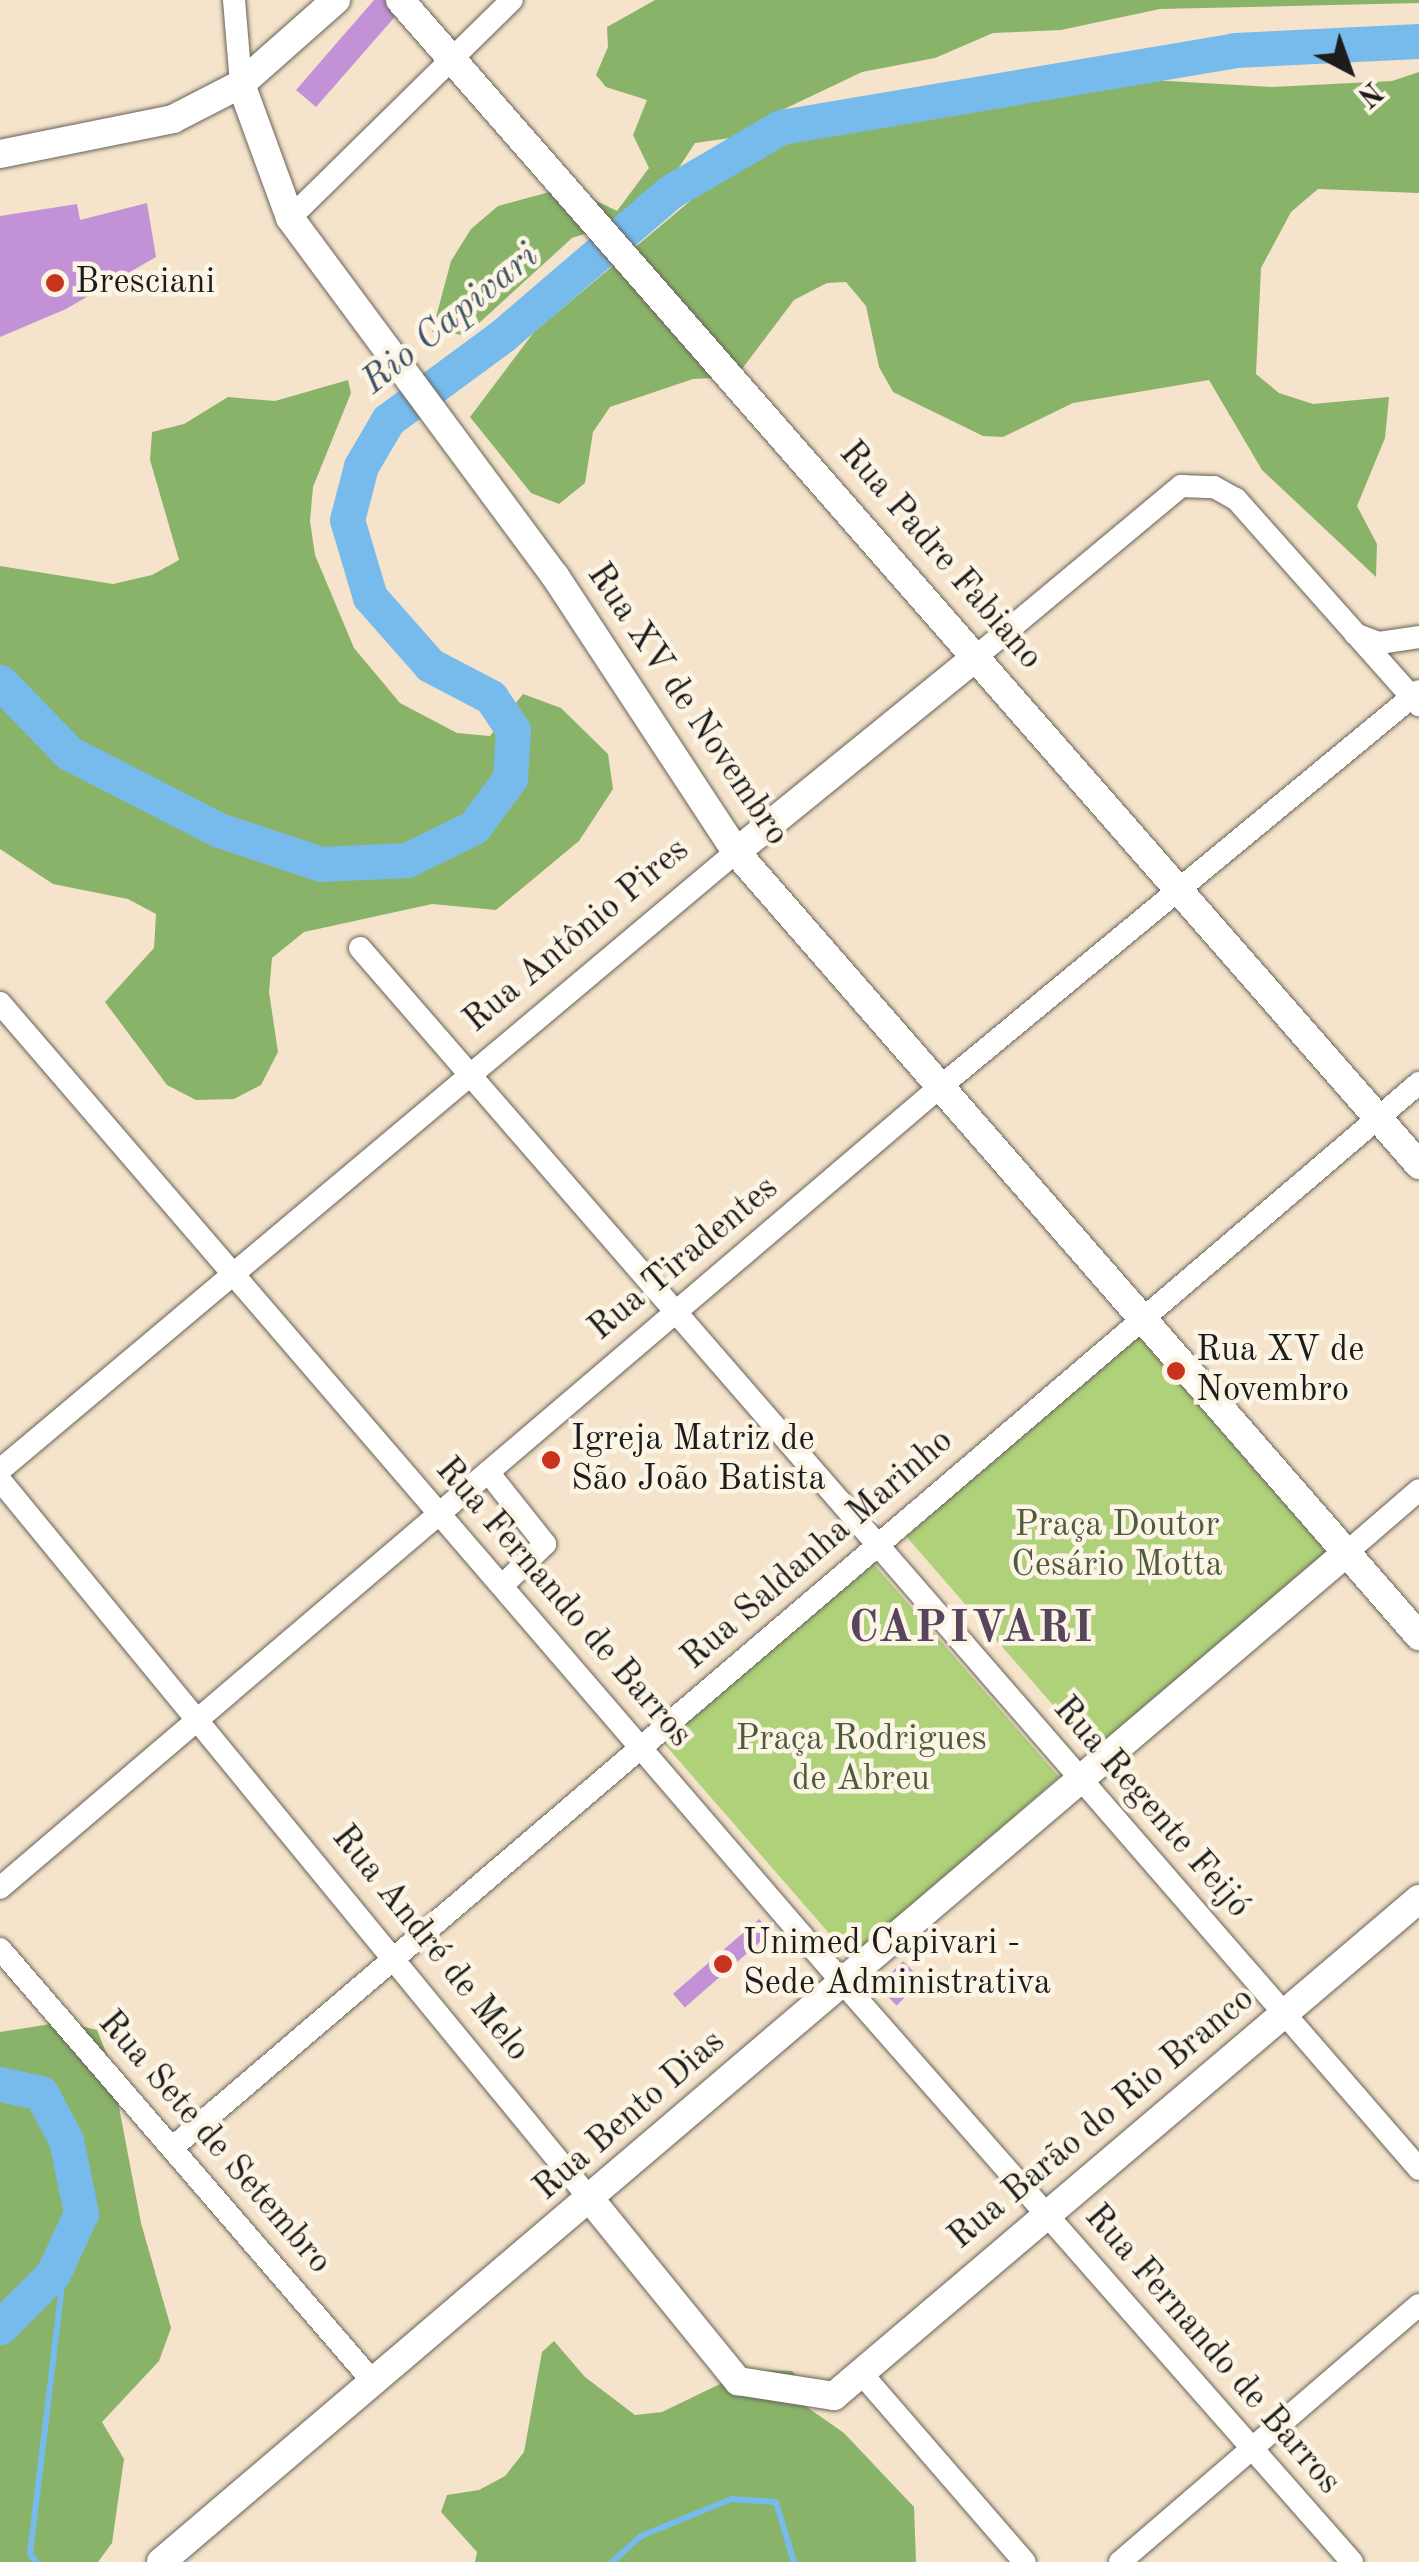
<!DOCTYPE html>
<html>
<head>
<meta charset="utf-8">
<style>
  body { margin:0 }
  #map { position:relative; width:1419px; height:2562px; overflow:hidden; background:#f5e4cb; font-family:"Old Standard TT",serif }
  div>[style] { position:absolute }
  .green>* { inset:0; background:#aed17a; transform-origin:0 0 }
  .forest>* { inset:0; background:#8ab36a }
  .stream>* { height:6px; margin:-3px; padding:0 3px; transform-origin:3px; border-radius:3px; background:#77bbed }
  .river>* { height:35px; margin:-17.5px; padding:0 17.5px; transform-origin:17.5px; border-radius:17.5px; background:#77bbed }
  .building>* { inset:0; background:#c392d6; transform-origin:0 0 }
  .roads { filter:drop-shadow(0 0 2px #686259) drop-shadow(0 0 2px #686259) }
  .minor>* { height:22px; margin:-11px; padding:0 11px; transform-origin:11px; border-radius:11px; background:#fff }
  .major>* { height:28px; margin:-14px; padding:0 14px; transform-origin:14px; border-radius:14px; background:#fff }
  .dots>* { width:28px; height:28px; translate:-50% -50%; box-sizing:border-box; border:5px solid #fcf5e5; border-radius:50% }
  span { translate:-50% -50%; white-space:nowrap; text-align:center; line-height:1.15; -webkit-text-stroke:9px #fcf5e5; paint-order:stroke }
  .poi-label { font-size:35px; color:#1c1c1c }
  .left { translate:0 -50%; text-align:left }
  .street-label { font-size:35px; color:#1c1c1c }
  .park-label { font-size:35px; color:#4f5b3d }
  .water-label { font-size:38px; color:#3c5465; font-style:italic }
  .district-label { font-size:45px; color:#56455d; font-weight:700; letter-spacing:2.5px }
  .north { position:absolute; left:1299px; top:20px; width:100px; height:100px; -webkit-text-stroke:8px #fcf5e5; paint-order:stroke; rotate:139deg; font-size:28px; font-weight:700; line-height:40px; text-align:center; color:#1c1c1c }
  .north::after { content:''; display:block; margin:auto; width:35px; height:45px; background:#1c1c1c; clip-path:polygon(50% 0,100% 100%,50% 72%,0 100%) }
</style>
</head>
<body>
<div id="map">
  <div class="green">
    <div style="left:1138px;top:1335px;width:291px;height:307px;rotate:49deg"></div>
    <div style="left:872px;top:1562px;width:285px;height:276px;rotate:49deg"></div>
  </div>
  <div class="forest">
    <div style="clip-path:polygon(655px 0,1419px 0,1419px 3px,1160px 9px,1061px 30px,993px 33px,935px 58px,862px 72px,778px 112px,751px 135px,695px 143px,661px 195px,633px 218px,572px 238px,466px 335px,432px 332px,451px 261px,471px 229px,498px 206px,568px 187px,617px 211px,649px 168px,633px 135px,647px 100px,606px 87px,596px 75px,608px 47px,607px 27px)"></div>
    <div style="clip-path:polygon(1419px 72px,1419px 193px,1318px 189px,1291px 212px,1261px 268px,1256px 374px,1279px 393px,1313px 404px,1389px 397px,1385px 438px,1357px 506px,1377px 544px,1376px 577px,1262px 470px,1209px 380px,1073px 403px,1003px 437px,983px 436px,893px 392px,879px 367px,866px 306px,846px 282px,827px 283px,794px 300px,736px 377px,693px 379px,610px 407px,593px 432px,585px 483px,559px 504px,531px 493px,470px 417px,534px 332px,726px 171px,806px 135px,875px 116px,948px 110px,1116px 78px,1272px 87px,1392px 81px)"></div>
    <div style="clip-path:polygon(348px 380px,351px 393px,313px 487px,310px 521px,315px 555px,354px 648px,400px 703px,457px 733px,490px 736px,523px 694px,561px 708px,608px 754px,613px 789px,579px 841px,496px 910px,432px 904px,304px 932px,272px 958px,269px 992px,278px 1052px,261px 1085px,234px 1099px,196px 1100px,167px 1085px,105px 1002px,154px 948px,156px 914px,128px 899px,53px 884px,0 849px,0 566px,113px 584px,152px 575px,179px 560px,150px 460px,152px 432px,184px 424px,228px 397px,275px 401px)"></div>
    <div style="clip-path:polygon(64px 2022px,97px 2030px,111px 2065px,141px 2223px,171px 2328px,159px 2361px,102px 2422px,124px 2459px,112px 2543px,98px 2562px,0 2562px,0 2032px)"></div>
    <div style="clip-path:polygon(554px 2341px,585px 2377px,635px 2415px,662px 2412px,749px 2370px,792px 2371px,803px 2384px,804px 2405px,844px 2433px,914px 2507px,916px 2562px,475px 2562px,477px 2552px,441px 2512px,447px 2495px,479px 2490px,505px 2476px,524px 2452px,542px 2352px)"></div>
  </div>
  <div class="stream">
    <div style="left:36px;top:2562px;width:10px;rotate:-127deg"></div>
    <div style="left:30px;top:2554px;width:314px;rotate:-83.2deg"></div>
    <div style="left:612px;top:2562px;width:39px;rotate:-42deg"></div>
    <div style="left:641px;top:2536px;width:97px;rotate:-22.3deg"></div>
    <div style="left:731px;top:2499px;width:45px;rotate:3.8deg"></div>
    <div style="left:776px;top:2502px;width:63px;rotate:73.3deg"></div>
  </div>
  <div class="river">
    <div style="left:0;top:682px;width:99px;rotate:45.8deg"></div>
    <div style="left:69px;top:753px;width:169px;rotate:27.2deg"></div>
    <div style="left:219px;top:830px;width:108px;rotate:18.4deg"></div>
    <div style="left:321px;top:864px;width:86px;rotate:-2.7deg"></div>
    <div style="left:407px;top:860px;width:75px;rotate:-26.2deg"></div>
    <div style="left:474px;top:827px;width:61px;rotate:-53.7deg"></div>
    <div style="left:510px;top:778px;width:48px;rotate:-86.4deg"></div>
    <div style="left:513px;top:730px;width:40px;rotate:-124deg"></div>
    <div style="left:491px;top:697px;width:69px;rotate:-152.3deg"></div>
    <div style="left:430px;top:665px;width:91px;rotate:-131.4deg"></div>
    <div style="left:370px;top:597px;width:80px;rotate:-106.6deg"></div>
    <div style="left:347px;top:520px;width:56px;rotate:-75.5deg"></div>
    <div style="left:361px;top:466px;width:53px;rotate:-59.6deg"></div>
    <div style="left:388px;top:420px;width:142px;rotate:-36.4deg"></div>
    <div style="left:502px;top:336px;width:221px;rotate:-40.6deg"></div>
    <div style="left:670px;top:192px;width:129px;rotate:-30.4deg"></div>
    <div style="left:781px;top:127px;width:459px;rotate:-9.6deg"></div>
    <div style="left:1234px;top:50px;width:185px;rotate:-2.8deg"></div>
    <div style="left:0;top:2084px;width:42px;rotate:12.4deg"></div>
    <div style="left:41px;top:2093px;width:53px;rotate:62deg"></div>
    <div style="left:66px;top:2140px;width:75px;rotate:78.4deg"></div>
    <div style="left:81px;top:2213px;width:67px;rotate:114.7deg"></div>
    <div style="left:53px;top:2274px;width:75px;rotate:135deg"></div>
  </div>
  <div class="building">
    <div style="clip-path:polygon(374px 0,387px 0,400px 11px,316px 107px,296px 90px)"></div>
    <div style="clip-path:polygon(147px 203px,156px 257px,66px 309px,0 337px,0 216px,77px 204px,80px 220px)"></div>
    <div style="left:759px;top:1919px;width:18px;height:114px;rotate:49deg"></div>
    <div style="left:903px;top:1961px;width:27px;height:36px;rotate:45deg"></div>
  </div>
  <div class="roads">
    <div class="minor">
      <div style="left:234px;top:0;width:84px;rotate:85.2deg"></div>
      <div style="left:290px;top:218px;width:311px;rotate:-44.5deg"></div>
      <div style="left:1355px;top:634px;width:26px;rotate:21deg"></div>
      <div style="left:1379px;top:643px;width:40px;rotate:-8.5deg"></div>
      <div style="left:977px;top:656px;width:266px;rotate:-39.8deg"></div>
      <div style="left:1181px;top:486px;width:33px;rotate:2deg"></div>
      <div style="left:1214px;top:487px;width:25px;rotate:29deg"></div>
      <div style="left:1236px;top:499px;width:276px;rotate:48.4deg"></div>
      <div style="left:360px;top:948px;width:1616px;rotate:49.06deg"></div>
      <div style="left:0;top:1003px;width:1293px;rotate:49.3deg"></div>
      <div style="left:843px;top:1983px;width:771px;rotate:48.68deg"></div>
      <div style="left:0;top:1470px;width:961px;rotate:-40.02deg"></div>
      <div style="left:488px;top:1472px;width:92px;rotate:51.6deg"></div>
      <div style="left:545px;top:1544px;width:60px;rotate:135.7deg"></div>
      <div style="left:0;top:1480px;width:930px;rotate:50.63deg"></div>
      <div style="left:1346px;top:1553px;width:96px;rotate:-40.8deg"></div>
      <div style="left:0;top:1888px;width:1235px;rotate:-40.44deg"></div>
      <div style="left:940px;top:1087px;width:621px;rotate:-39.58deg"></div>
      <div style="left:0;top:1949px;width:574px;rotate:49.24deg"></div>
      <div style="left:172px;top:2148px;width:1640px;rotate:-40.5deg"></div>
      <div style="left:861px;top:2373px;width:250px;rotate:49.1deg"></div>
      <div style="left:1120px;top:2562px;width:394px;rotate:-40.7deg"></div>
    </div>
    <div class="major">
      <div style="left:400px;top:0;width:1548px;rotate:48.82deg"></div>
      <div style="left:241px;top:84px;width:143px;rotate:69.9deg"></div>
      <div style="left:290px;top:218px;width:445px;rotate:53.5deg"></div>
      <div style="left:555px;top:576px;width:330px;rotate:56.7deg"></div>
      <div style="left:736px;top:852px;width:1040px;rotate:48.94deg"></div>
      <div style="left:0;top:154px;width:177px;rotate:-11.4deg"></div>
      <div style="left:173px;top:119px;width:76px;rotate:-27.2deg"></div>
      <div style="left:241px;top:84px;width:127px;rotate:-41.5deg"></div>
      <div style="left:736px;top:852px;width:311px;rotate:-39.1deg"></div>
      <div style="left:590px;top:2199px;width:235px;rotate:50.9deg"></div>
      <div style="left:738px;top:2381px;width:97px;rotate:8.9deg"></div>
      <div style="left:834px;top:2396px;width:768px;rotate:-40.35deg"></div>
      <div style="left:161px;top:2562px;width:1556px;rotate:-40.41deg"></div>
    </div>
  </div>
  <div class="dots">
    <div style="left:55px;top:283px;background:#c8321e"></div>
    <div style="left:1176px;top:1371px;background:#c8321e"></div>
    <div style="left:551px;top:1460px;background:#c8321e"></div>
    <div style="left:723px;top:1964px;background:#c8321e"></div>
  </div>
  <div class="poi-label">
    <span class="left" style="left:75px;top:283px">Bresciani</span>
    <span class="left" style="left:1196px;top:1371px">Rua XV de<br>Novembro</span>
    <span class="left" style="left:571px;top:1460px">Igreja Matriz de<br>São João Batista</span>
    <span class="left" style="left:743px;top:1964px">Unimed Capivari -<br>Sede Administrativa</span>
  </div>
  <div class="street-label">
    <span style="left:940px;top:556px;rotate:49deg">Rua Padre Fabiano</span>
    <span style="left:687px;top:705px;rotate:56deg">Rua XV de Novembro</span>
    <span style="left:577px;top:936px;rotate:-40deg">Rua Antônio Pires</span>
    <span style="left:684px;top:1259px;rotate:-40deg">Rua Tiradentes</span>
    <span style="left:818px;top:1550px;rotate:-41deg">Rua Saldanha Marinho</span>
    <span style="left:563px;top:1603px;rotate:49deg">Rua Fernando de Barros</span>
    <span style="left:1151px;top:1808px;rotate:49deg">Rua Regente Feijó</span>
    <span style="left:430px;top:1944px;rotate:51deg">Rua André de Melo</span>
    <span style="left:630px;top:2116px;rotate:-41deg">Rua Bento Dias</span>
    <span style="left:1102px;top:2119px;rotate:-40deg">Rua Barão do Rio Branco</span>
    <span style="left:214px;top:2143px;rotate:49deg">Rua Sete de Setembro</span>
    <span style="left:1212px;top:2350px;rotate:49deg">Rua Fernando de Barros</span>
  </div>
  <div class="park-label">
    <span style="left:1117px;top:1546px">Praça Doutor<br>Cesário Motta</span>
    <span style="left:861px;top:1760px">Praça Rodrigues<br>de Abreu</span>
  </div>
  <div class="water-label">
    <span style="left:451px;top:320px;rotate:-39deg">Rio Capivari</span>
  </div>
  <div class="district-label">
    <span style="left:972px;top:1630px">CAPIVARI</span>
  </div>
  <div class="north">N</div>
</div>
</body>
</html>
